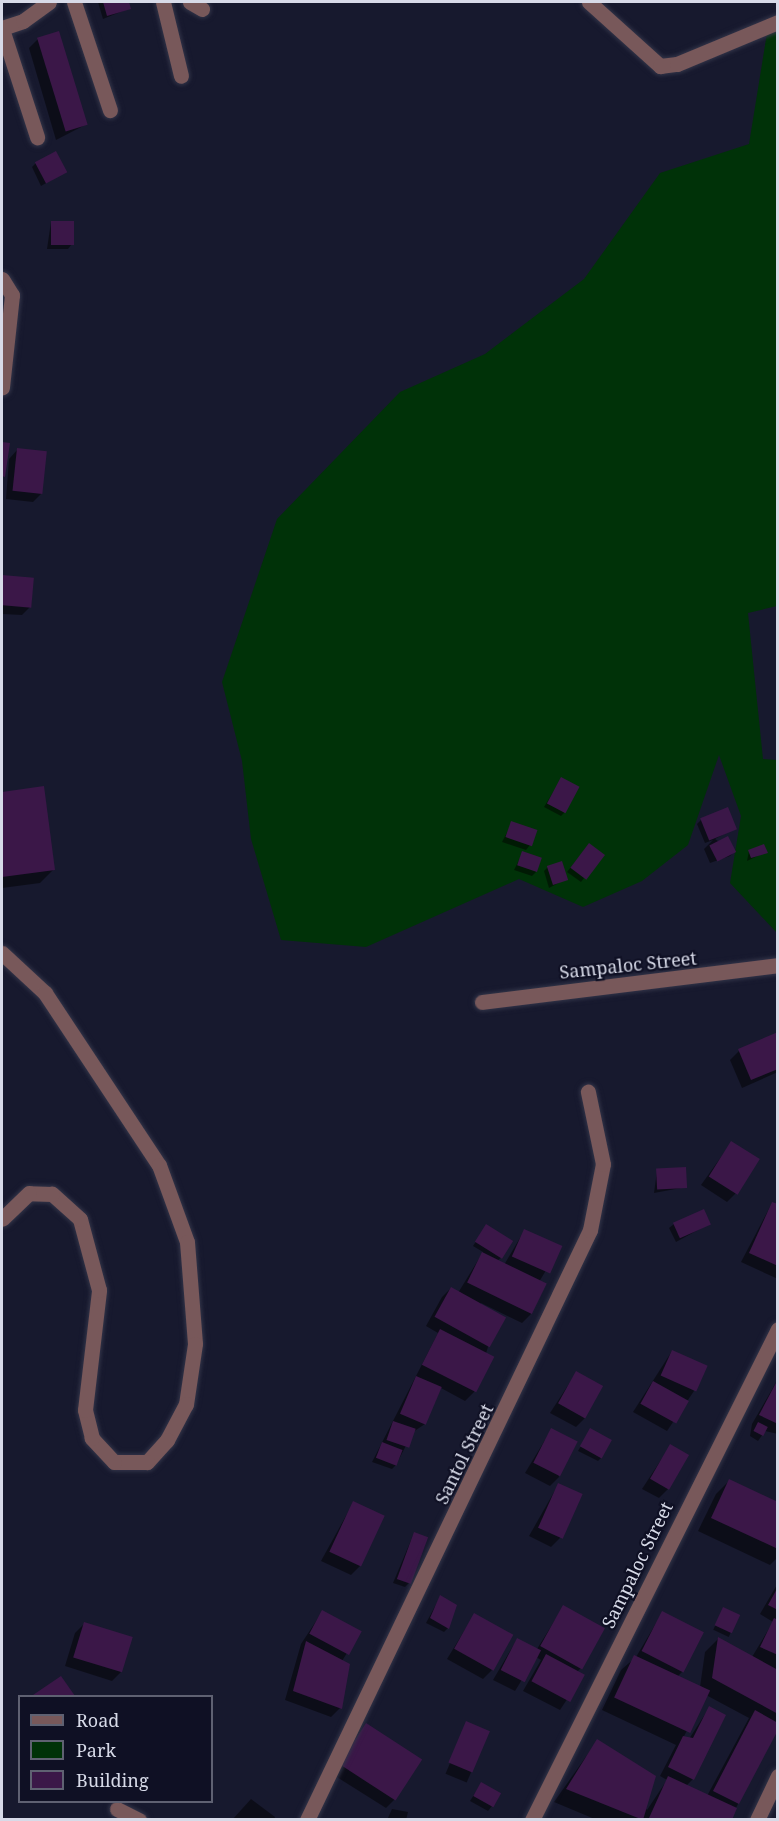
<!DOCTYPE html>
<html>
<head>
<meta charset="utf-8">
<style>
  body { margin:0 }
  #map { position:relative; width:779px; height:1821px; overflow:hidden; background:#17192e; font-family:"Noto Serif",serif }
  div>[style] { position:absolute }
  .green>* { inset:0; background:#003208 }
  .shadow>* { inset:0; background:#0007; transform-origin:0 0 }
  .building>* { inset:0; background:#3b1748; transform-origin:0 0 }
  .roads { filter:drop-shadow(0 0 2px #323448) drop-shadow(0 0 2px #323448) }
  .minor>* { height:15px; margin:-7.5px; padding:0 7.5px; transform-origin:7.5px; border-radius:7.5px; background:#78585a }
  span { translate:-50% -50%; white-space:nowrap; text-align:center; line-height:1.15; -webkit-text-stroke:4.5px #0f1024; paint-order:stroke }
  .street-label { font-size:18px; color:#d7dae8 }
  .frame { position:absolute; inset:0; border:3px solid #d7dae8; pointer-events:none }
  .legend { position:absolute; left:18px; top:1695px; width:195px; height:108px; box-sizing:border-box; background:#0f1024; border:2px solid #5f6172; margin:0; padding:8px 10px; list-style:none; font-size:18px; color:#d7dae8 }
  .legend li { display:flex; align-items:center; gap:12px; height:30px }
  .legend b { width:30px; border:2px solid #5f6172 }
</style>
</head>
<body>
<div id="map">
  <div class="green">
    <div style="clip-path:polygon(777px 32px,777px 606px,748px 613px,763px 759px,777px 760px,777px 933px,730px 883px,741px 816px,719px 755px,688px 845px,642px 881px,583px 907px,519px 879px,366px 947px,281px 940px,251px 839px,242px 761px,222px 682px,277px 519px,400px 392px,485px 354px,584px 279px,660px 173px,749px 144px,767px 33px)"></div>
  </div>
  <div class="shadow">
    <div style="clip-path:polygon(98px 2px,128px 2px,130px 8px,103px 19px)"></div>
    <div style="clip-path:polygon(38px 39px,85px 125px,56px 140px,29px 48px)"></div>
    <div style="clip-path:polygon(36px 163px,65px 172px,41px 186px,32px 167px)"></div>
    <div style="clip-path:polygon(51px 222px,72px 244px,68px 249px,47px 249px)"></div>
    <div style="clip-path:polygon(18px 449px,42px 493px,33px 502px,6px 499px,9px 459px)"></div>
    <div style="clip-path:polygon(2px 576px,33px 579px,31px 606px,22px 615px,2px 614px)"></div>
    <div style="clip-path:polygon(561px 779px,565px 812px,561px 816px,544px 807px)"></div>
    <div style="clip-path:polygon(43px 788px,53px 870px,40px 883px,2px 888px,2px 793px)"></div>
    <div style="clip-path:polygon(701px 820px,735px 828px,715px 839px,734px 852px,730px 856px,710px 863px,704px 849px,713px 840px,705px 843px,697px 824px)"></div>
    <div style="clip-path:polygon(512px 823px,530px 845px,526px 850px,502px 842px)"></div>
    <div style="clip-path:polygon(585px 849px,602px 855px,581px 882px,567px 872px)"></div>
    <div style="clip-path:polygon(749px 851px,766px 852px,747px 861px)"></div>
    <div style="clip-path:polygon(523px 852px,536px 872px,532px 876px,514px 870px)"></div>
    <div style="clip-path:polygon(548px 867px,566px 879px,549px 888px,544px 871px)"></div>
    <div style="clip-path:polygon(778px 1038px,778px 1072px,742px 1088px,730px 1060px,739px 1051px)"></div>
    <div style="clip-path:polygon(731px 1143px,736px 1193px,727px 1202px,701px 1185px)"></div>
    <div style="clip-path:polygon(657px 1171px,686px 1187px,654px 1193px)"></div>
    <div style="clip-path:polygon(772px 1203px,778px 1206px,778px 1279px,741px 1262px)"></div>
    <div style="clip-path:polygon(674px 1224px,709px 1224px,676px 1242px,669px 1228px)"></div>
    <div style="clip-path:polygon(486px 1226px,502px 1257px,497px 1261px,504px 1265px,524px 1231px,560px 1247px,539px 1282px,531px 1314px,522px 1323px,481px 1303px,488px 1347px,474px 1392px,465px 1401px,441px 1388px,425px 1424px,413px 1432px,396px 1465px,392px 1469px,372px 1462px,438px 1333px,426px 1326px,442px 1297px,451px 1288px,458px 1293px,483px 1252px,473px 1246px)"></div>
    <div style="clip-path:polygon(672px 1351px,694px 1391px,667px 1431px,633px 1412px)"></div>
    <div style="clip-path:polygon(576px 1373px,585px 1418px,576px 1427px,550px 1413px)"></div>
    <div style="clip-path:polygon(778px 1379px,778px 1434px,765px 1431px,758px 1441px,750px 1436px,752px 1424px)"></div>
    <div style="clip-path:polygon(551px 1430px,559px 1477px,550px 1486px,525px 1473px)"></div>
    <div style="clip-path:polygon(590px 1430px,602px 1457px,598px 1461px,578px 1451px)"></div>
    <div style="clip-path:polygon(670px 1446px,668px 1489px,659px 1498px,642px 1489px)"></div>
    <div style="clip-path:polygon(729px 1481px,778px 1504px,778px 1557px,770px 1565px,698px 1531px,716px 1494px)"></div>
    <div style="clip-path:polygon(558px 1485px,560px 1538px,551px 1547px,529px 1536px)"></div>
    <div style="clip-path:polygon(353px 1503px,360px 1566px,351px 1575px,321px 1561px)"></div>
    <div style="clip-path:polygon(414px 1533px,409px 1583px,405px 1587px,393px 1583px)"></div>
    <div style="clip-path:polygon(evenodd,778px 1583px,778px 1724px,730px 1820px,597px 1820px,554px 1802px,597px 1741px,647px 1810px,667px 1780px,660px 1776px,676px 1745px,602px 1710px,621px 1670px,636px 1657px,662px 1613px,683px 1671px,677px 1677px,700px 1687px,705px 1652px,718px 1639px,752px 1657px,773px 1622px,760px 1614px,778px 1583px,706px 1695px,749px 1718px,707px 1796px,686px 1786px,693px 1779px,709px 1708px,689px 1739px,683px 1738px,706px 1695px)"></div>
    <div style="clip-path:polygon(440px 1597px,448px 1628px,444px 1632px,426px 1623px)"></div>
    <div style="clip-path:polygon(563px 1607px,581px 1668px,577px 1672px,583px 1675px,560px 1710px,523px 1691px,541px 1660px,536px 1657px,515px 1691px,493px 1680px,517px 1639px,537px 1649px)"></div>
    <div style="left:723px;top:1609px;width:17px;height:23px;rotate:25deg"></div>
    <div style="clip-path:polygon(322px 1612px,360px 1632px,342px 1661px,340px 1708px,331px 1717px,285px 1700px,301px 1644px)"></div>
    <div style="clip-path:polygon(474px 1615px,492px 1670px,483px 1679px,447px 1659px)"></div>
    <div style="clip-path:polygon(84px 1624px,121px 1672px,112px 1681px,65px 1666px,75px 1633px)"></div>
    <div style="clip-path:polygon(61px 1678px,73px 1696px,33px 1696px,34px 1696px)"></div>
    <div style="left:467px;top:1723px;width:23px;height:55px;rotate:23deg"></div>
    <div style="clip-path:polygon(366px 1725px,395px 1799px,386px 1808px,332px 1774px)"></div>
    <div style="clip-path:polygon(481px 1784px,492px 1806px,488px 1811px,470px 1801px)"></div>
    <div style="clip-path:polygon(251px 1799px,275px 1817px,274px 1820px,232px 1820px)"></div>
    <div style="clip-path:polygon(392px 1809px,408px 1812px,406px 1820px,387px 1820px)"></div>
  </div>
  <div class="building">
    <div style="clip-path:polygon(103px 2px,129px 2px,131px 9px,107px 16px)"></div>
    <div style="left:59px;top:31px;width:98px;height:23px;rotate:73deg"></div>
    <div style="left:56px;top:151px;width:24px;height:24px;rotate:62deg"></div>
    <div style="left:51px;top:221px;width:23px;height:24px"></div>
    <div style="clip-path:polygon(2px 442px,10px 443px,5px 477px,2px 476px)"></div>
    <div style="left:17px;top:448px;width:30px;height:43px;rotate:6deg"></div>
    <div style="left:2px;top:575px;width:32px;height:30px;rotate:5deg"></div>
    <div style="left:561px;top:777px;width:21px;height:30px;rotate:28deg"></div>
    <div style="clip-path:polygon(44px 786px,55px 870px,2px 877px,2px 792px)"></div>
    <div style="left:728px;top:807px;width:24px;height:30px;rotate:68deg"></div>
    <div style="left:511px;top:821px;width:28px;height:17px;rotate:19deg"></div>
    <div style="left:728px;top:836px;width:18px;height:21px;rotate:63deg"></div>
    <div style="left:589px;top:843px;width:20px;height:31px;rotate:37deg"></div>
    <div style="clip-path:polygon(764px 844px,768px 853px,751px 858px,748px 850px)"></div>
    <div style="left:522px;top:851px;width:21px;height:15px;rotate:19deg"></div>
    <div style="left:562px;top:861px;width:20px;height:16px;rotate:72deg"></div>
    <div style="clip-path:polygon(778px 1032px,778px 1069px,751px 1080px,738px 1049px)"></div>
    <div style="left:731px;top:1141px;width:34px;height:42px;rotate:32deg"></div>
    <div style="left:686px;top:1167px;width:21px;height:30px;rotate:87deg"></div>
    <div style="clip-path:polygon(772px 1202px,778px 1204px,778px 1266px,749px 1253px)"></div>
    <div style="left:704px;top:1209px;width:17px;height:34px;rotate:66deg"></div>
    <div style="left:486px;top:1224px;width:32px;height:21px;rotate:32deg"></div>
    <div style="left:524px;top:1229px;width:42px;height:30px;rotate:24deg"></div>
    <div style="left:482px;top:1252px;width:72px;height:34px;rotate:26deg"></div>
    <div style="left:451px;top:1287px;width:63px;height:34px;rotate:29deg"></div>
    <div style="left:440px;top:1329px;width:61px;height:40px;rotate:27deg"></div>
    <div style="left:672px;top:1350px;width:39px;height:28px;rotate:24deg"></div>
    <div style="left:576px;top:1371px;width:31px;height:37px;rotate:29deg"></div>
    <div style="left:416px;top:1376px;width:28px;height:41px;rotate:23deg"></div>
    <div style="clip-path:polygon(778px 1379px,778px 1424px,759px 1415px)"></div>
    <div style="left:653px;top:1381px;width:41px;height:26px;rotate:29deg"></div>
    <div style="left:393px;top:1421px;width:24px;height:20px;rotate:19deg"></div>
    <div style="left:758px;top:1422px;width:11px;height:10px;rotate:27deg"></div>
    <div style="left:551px;top:1428px;width:30px;height:39px;rotate:27deg"></div>
    <div style="left:590px;top:1428px;width:25px;height:21px;rotate:29deg"></div>
    <div style="left:382px;top:1442px;width:22px;height:17px;rotate:21deg"></div>
    <div style="left:670px;top:1444px;width:22px;height:40px;rotate:30deg"></div>
    <div style="clip-path:polygon(729px 1479px,778px 1502px,778px 1549px,711px 1518px)"></div>
    <div style="left:558px;top:1483px;width:27px;height:49px;rotate:24deg"></div>
    <div style="left:353px;top:1501px;width:35px;height:56px;rotate:25deg"></div>
    <div style="left:414px;top:1532px;width:15px;height:50px;rotate:20deg"></div>
    <div style="clip-path:polygon(778px 1587px,778px 1610px,768px 1605px)"></div>
    <div style="clip-path:polygon(440px 1595px,457px 1605px,449px 1629px,430px 1618px)"></div>
    <div style="left:563px;top:1605px;width:48px;height:47px;rotate:29deg"></div>
    <div style="left:723px;top:1607px;width:19px;height:20px;rotate:25deg"></div>
    <div style="left:322px;top:1610px;width:45px;height:27px;rotate:28deg"></div>
    <div style="left:662px;top:1611px;width:47px;height:45px;rotate:27deg"></div>
    <div style="left:474px;top:1613px;width:45px;height:41px;rotate:29deg"></div>
    <div style="clip-path:polygon(774px 1618px,778px 1620px,778px 1655px,760px 1647px)"></div>
    <div style="left:84px;top:1622px;width:51px;height:37px;rotate:17deg"></div>
    <div style="clip-path:polygon(718px 1637px,778px 1670px,778px 1714px,712px 1678px)"></div>
    <div style="left:517px;top:1638px;width:27px;height:36px;rotate:27deg"></div>
    <div style="clip-path:polygon(306px 1641px,350px 1664px,342px 1709px,293px 1691px)"></div>
    <div style="left:546px;top:1654px;width:44px;height:31px;rotate:28deg"></div>
    <div style="left:634px;top:1655px;width:84px;height:47px;rotate:25deg"></div>
    <div style="clip-path:polygon(61px 1676px,75px 1696px,34px 1696px,33px 1695px)"></div>
    <div style="clip-path:polygon(709px 1706px,726px 1715px,694px 1780px,668px 1767px,683px 1736px,693px 1738px)"></div>
    <div style="clip-path:polygon(755px 1710px,778px 1723px,778px 1730px,739px 1804px,713px 1791px)"></div>
    <div style="left:466px;top:1721px;width:26px;height:45px;rotate:23deg"></div>
    <div style="left:366px;top:1723px;width:67px;height:49px;rotate:33deg"></div>
    <div style="clip-path:polygon(597px 1739px,656px 1776px,643px 1820px,566px 1789px)"></div>
    <div style="clip-path:polygon(668px 1776px,737px 1808px,732px 1820px,649px 1818px)"></div>
    <div style="left:481px;top:1782px;width:23px;height:16px;rotate:29deg"></div>
  </div>
  <div class="roads">
    <div class="minor">
      <div style="left:74px;top:2px;width:114px;rotate:71.6deg"></div>
      <div style="left:163px;top:2px;width:76px;rotate:76.3deg"></div>
      <div style="left:190px;top:2px;width:14px;rotate:30deg"></div>
      <div style="left:589px;top:2px;width:96px;rotate:42deg"></div>
      <div style="left:660px;top:66px;width:17px;rotate:-7deg"></div>
      <div style="left:677px;top:64px;width:109px;rotate:-22.6deg"></div>
      <div style="left:2px;top:28px;width:22px;rotate:-18deg"></div>
      <div style="left:23px;top:21px;width:32px;rotate:-36deg"></div>
      <div style="left:2px;top:29px;width:114px;rotate:72deg"></div>
      <div style="left:2px;top:279px;width:19px;rotate:58deg"></div>
      <div style="left:12px;top:295px;width:93px;rotate:96.2deg"></div>
      <div style="left:2px;top:953px;width:59px;rotate:42.9deg"></div>
      <div style="left:45px;top:993px;width:206px;rotate:56.5deg"></div>
      <div style="left:159px;top:1165px;width:82px;rotate:70deg"></div>
      <div style="left:187px;top:1242px;width:102px;rotate:85.5deg"></div>
      <div style="left:195px;top:1344px;width:61px;rotate:98.5deg"></div>
      <div style="left:186px;top:1404px;width:41px;rotate:117.8deg"></div>
      <div style="left:167px;top:1440px;width:30px;rotate:132deg"></div>
      <div style="left:147px;top:1462px;width:33px;rotate:180deg"></div>
      <div style="left:114px;top:1462px;width:33px;rotate:-133deg"></div>
      <div style="left:92px;top:1438px;width:29px;rotate:-104deg"></div>
      <div style="left:85px;top:1410px;width:121px;rotate:-83.3deg"></div>
      <div style="left:99px;top:1290px;width:73px;rotate:-105deg"></div>
      <div style="left:80px;top:1219px;width:38px;rotate:-138deg"></div>
      <div style="left:52px;top:1194px;width:23px;rotate:-178deg"></div>
      <div style="left:29px;top:1193px;width:37px;rotate:136deg"></div>
      <div style="left:482px;top:1002px;width:298px;rotate:-7.1deg"></div>
      <div style="left:117px;top:1809px;width:25px;rotate:27deg"></div>
      <div style="left:307px;top:1820px;width:654px;rotate:-64.37deg"></div>
      <div style="left:590px;top:1230px;width:67px;rotate:-78.9deg"></div>
      <div style="left:603px;top:1164px;width:74px;rotate:-101.8deg"></div>
      <div style="left:532px;top:1820px;width:549px;rotate:-63.39deg"></div>
      <div style="left:757px;top:1820px;width:49px;rotate:-64.5deg"></div>
    </div>
  </div>
  <div class="street-label">
    <span style="left:628px;top:965px;rotate:-6deg">Sampaloc Street</span>
    <span style="left:464px;top:1454px;rotate:-64deg">Santol Street</span>
    <span style="left:637px;top:1565px;rotate:-64deg">Sampaloc Street</span>
  </div>
  <div class="frame"></div>
  <ul class="legend">
  <li><b style="height:8px;background:#78585a"></b>Road</li>
  <li><b style="height:16px;background:#003208"></b>Park</li>
  <li><b style="height:16px;background:#3b1748"></b>Building</li>
  </ul>
</div>
</body>
</html>
